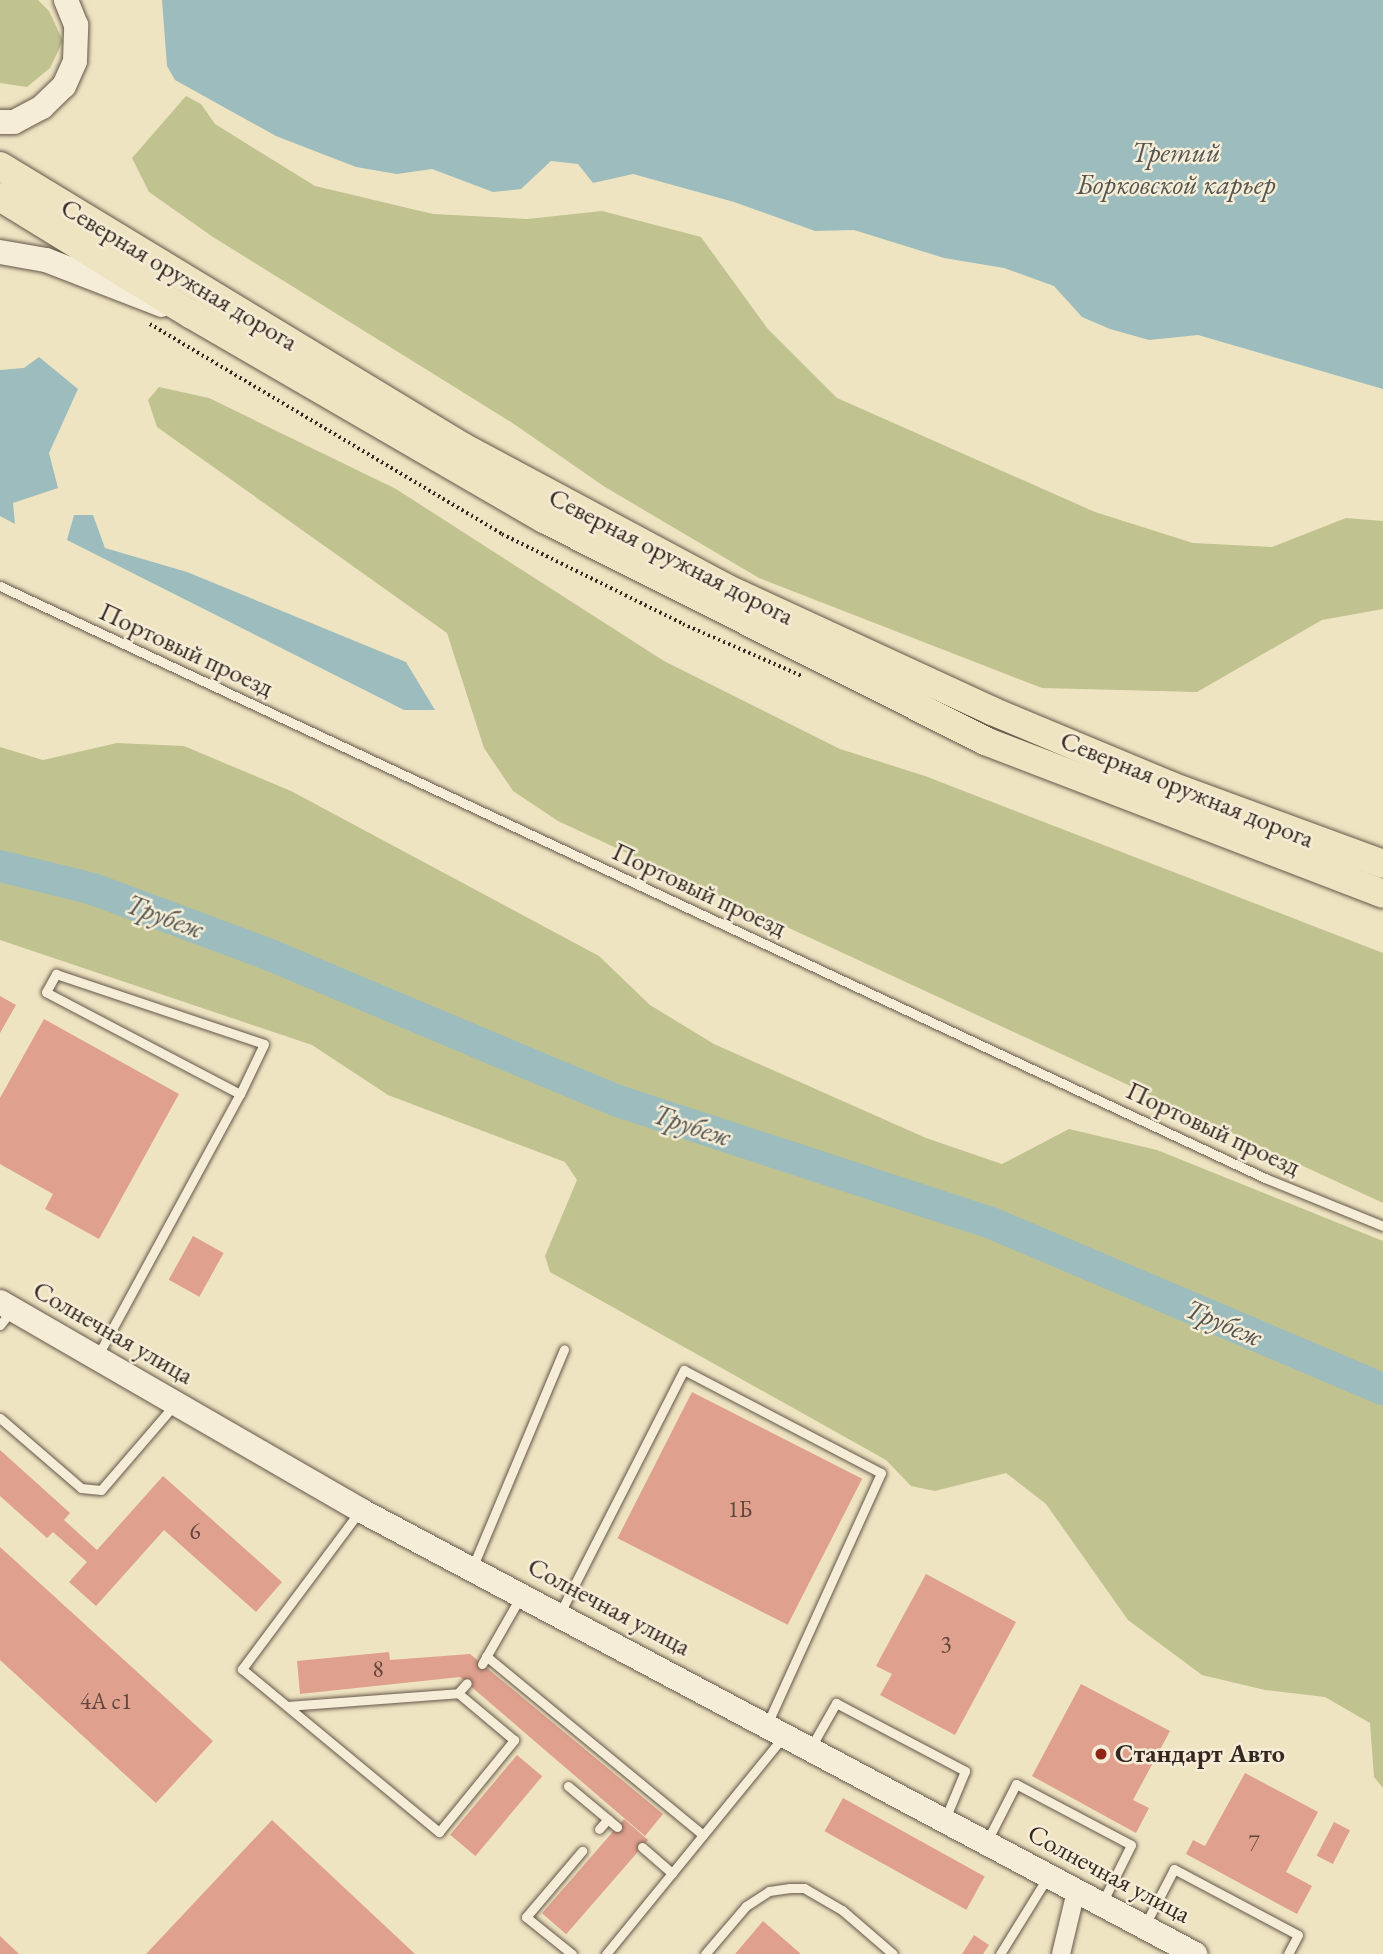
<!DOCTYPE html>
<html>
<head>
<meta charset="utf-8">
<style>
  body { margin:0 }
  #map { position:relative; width:1383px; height:1954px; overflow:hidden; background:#efe4c2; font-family:"EB Garamond",serif }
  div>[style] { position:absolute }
  .green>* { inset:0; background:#c0c28f }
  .water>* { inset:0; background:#9dbcbd }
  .river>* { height:32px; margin:-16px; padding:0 16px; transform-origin:16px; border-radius:16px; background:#9dbcbd }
  .building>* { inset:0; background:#dfa08d; transform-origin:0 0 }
  .path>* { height:3.5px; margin-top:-1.75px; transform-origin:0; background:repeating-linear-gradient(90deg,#352821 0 2px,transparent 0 5.5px) }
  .roads { filter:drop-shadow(0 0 2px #645749) drop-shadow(0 0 2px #645749) }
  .lane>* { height:9px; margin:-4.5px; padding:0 4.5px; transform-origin:4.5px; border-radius:4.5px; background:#f5edd7 }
  .street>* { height:18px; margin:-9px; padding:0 9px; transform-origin:9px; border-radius:9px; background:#f5edd7 }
  .secondary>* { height:24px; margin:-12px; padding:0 12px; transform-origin:12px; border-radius:12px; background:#f5edd7 }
  .primary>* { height:28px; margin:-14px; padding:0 14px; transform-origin:14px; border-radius:14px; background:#efe4c2 }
  .dots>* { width:19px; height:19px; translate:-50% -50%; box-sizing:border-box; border:4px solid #f5edd7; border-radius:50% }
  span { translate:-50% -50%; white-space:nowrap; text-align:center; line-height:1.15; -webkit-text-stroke:5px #f5edd7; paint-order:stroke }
  .number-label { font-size:23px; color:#60463c }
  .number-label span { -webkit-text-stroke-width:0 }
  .street-label { font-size:26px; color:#352821 }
  .poi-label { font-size:26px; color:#352821; font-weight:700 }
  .left { translate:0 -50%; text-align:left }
  .water-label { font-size:28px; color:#545450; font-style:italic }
</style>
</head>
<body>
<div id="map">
  <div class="green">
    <div style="clip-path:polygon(0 0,38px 0,49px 11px,63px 41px,50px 68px,27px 87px,0 83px)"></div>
    <div style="clip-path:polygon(186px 96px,201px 104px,215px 124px,315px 186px,433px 214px,527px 219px,602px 211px,701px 237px,767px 328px,837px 398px,1095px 512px,1193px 543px,1272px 547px,1346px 518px,1383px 521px,1383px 609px,1322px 620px,1197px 692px,1042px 688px,759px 578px,605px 487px,511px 422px,213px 237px,149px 192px,132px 158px)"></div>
    <div style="clip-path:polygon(159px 387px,209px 398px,396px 489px,664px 661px,840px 749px,925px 776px,1383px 953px,1383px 1203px,558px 821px,513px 791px,484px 748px,447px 633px,157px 427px,148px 400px)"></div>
    <div style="clip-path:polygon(117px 743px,184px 746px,291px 791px,599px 956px,650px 1005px,714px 1044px,926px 1138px,1002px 1164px,1069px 1129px,1157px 1150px,1383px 1241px,1383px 1788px,1374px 1777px,1370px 1723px,1325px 1697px,1265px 1690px,1202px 1675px,1128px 1620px,1046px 1504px,1006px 1473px,935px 1491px,911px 1486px,886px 1460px,550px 1272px,545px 1256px,577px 1180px,565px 1162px,388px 1095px,312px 1045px,0 940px,0 747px,43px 760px)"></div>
  </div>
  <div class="water">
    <div style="clip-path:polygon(162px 0,1383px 0,1383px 389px,1198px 335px,1149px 340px,1110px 329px,1082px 317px,1054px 286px,1004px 268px,944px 258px,854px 230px,815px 231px,734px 202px,633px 174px,593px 183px,578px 164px,551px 161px,521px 189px,493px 192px,432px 169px,397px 174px,356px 167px,276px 136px,175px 80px,167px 66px)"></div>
    <div style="clip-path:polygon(39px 357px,78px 389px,49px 453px,58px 488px,13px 503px,15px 524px,0 516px,0 370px,24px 368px)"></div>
    <div style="clip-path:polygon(74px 515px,93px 515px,105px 548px,187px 572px,406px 662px,435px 710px,404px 710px,67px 540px)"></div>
  </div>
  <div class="river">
    <div style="left:0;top:866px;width:96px;rotate:13.9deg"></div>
    <div style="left:93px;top:889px;width:189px;rotate:20.4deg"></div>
    <div style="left:270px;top:955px;width:377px;rotate:22.8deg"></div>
    <div style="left:618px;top:1101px;width:390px;rotate:18.1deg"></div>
    <div style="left:989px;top:1222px;width:428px;rotate:23deg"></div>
  </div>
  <div class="building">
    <div style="clip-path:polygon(0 996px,16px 1005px,0 1033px)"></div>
    <div style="clip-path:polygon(44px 1019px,179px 1094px,99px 1239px,45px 1209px,53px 1194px,0 1164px,0 1098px)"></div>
    <div style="left:193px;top:1236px;width:35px;height:50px;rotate:29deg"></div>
    <div style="left:692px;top:1392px;width:191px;height:164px;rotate:27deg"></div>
    <div style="clip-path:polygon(0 1450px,70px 1513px,64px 1520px,97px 1550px,163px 1476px,282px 1582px,256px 1612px,164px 1530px,96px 1606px,69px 1582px,87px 1562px,53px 1532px,47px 1538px,0 1496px)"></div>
    <div style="clip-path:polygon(0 1547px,213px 1741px,156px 1803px,0 1660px)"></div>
    <div style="clip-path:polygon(926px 1574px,1016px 1622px,955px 1735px,880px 1695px,892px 1674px,876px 1666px)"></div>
    <div style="clip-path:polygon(389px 1652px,390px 1660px,470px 1654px,663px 1814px,645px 1836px,460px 1677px,300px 1694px,297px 1661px)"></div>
    <div style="clip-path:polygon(1081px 1684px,1170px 1731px,1133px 1800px,1149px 1808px,1136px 1833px,1032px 1776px)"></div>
    <div style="left:517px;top:1755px;width:33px;height:104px;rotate:40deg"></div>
    <div style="clip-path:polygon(1245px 1773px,1318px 1812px,1286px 1872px,1312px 1886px,1297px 1914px,1186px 1854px,1193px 1840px,1205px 1846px)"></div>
    <div style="left:843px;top:1798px;width:162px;height:38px;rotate:29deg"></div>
    <div style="left:624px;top:1819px;width:32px;height:125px;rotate:41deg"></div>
    <div style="clip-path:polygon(272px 1820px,415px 1954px,146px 1954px)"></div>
    <div style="left:1334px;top:1822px;width:18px;height:38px;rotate:27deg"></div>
    <div style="clip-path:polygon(763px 1921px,801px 1954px,735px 1954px)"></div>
    <div style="clip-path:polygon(974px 1935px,989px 1945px,983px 1954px,962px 1954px)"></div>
    <div style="clip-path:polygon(0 1936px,19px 1954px,0 1954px)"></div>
  </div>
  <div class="path">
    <div style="left:150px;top:324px;width:410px;rotate:30.8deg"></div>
    <div style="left:502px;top:534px;width:202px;rotate:26.4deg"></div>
    <div style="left:683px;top:624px;width:130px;rotate:23.6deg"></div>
  </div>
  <div class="roads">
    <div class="lane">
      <div style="left:0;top:586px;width:1397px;rotate:25.08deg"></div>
      <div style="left:1265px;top:1178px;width:127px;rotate:22.1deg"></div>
      <div style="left:0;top:1325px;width:18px;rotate:-52deg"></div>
      <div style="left:97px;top:1357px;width:299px;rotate:-61.5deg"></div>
      <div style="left:240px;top:1094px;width:219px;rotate:-152.3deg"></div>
      <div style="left:46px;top:992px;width:21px;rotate:-61deg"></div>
      <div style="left:56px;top:974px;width:219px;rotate:18.6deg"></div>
      <div style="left:264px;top:1044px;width:55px;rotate:115.6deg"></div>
      <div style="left:0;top:1418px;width:107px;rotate:40.8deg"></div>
      <div style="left:81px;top:1488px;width:20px;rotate:6deg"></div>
      <div style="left:101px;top:1490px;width:112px;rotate:-49.3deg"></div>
      <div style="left:359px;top:1512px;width:196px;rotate:126.7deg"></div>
      <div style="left:242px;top:1669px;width:256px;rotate:39.6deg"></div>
      <div style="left:439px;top:1832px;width:119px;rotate:-50.8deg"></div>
      <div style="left:514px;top:1740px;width:73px;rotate:-140deg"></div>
      <div style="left:473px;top:1566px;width:235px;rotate:-67.2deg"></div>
      <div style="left:560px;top:1613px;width:273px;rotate:-63deg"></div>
      <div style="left:684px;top:1370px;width:222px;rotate:27.6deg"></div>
      <div style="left:881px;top:1473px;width:276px;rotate:114.4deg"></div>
      <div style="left:486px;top:1656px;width:281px;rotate:39.5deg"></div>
      <div style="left:482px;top:1664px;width:78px;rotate:-60.2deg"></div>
      <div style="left:287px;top:1706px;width:171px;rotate:-4.3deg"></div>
      <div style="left:458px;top:1693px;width:13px;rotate:-48deg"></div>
      <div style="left:811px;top:1747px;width:51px;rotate:-60.4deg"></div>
      <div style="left:836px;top:1703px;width:146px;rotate:27.8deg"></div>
      <div style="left:965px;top:1771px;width:52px;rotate:112.6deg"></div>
      <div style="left:568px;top:1786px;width:64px;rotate:39.9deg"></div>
      <div style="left:599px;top:1829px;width:13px;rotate:-48deg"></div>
      <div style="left:987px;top:1841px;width:64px;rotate:-63deg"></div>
      <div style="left:1016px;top:1784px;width:130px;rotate:27.9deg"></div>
      <div style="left:1131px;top:1845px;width:65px;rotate:116.6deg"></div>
      <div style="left:642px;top:1847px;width:40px;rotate:41deg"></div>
      <div style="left:1145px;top:1925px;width:63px;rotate:-62.6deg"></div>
      <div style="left:1174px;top:1869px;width:140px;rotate:28deg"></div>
      <div style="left:1298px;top:1935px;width:21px;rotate:118deg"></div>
      <div style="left:572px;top:1954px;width:59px;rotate:-141.2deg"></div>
      <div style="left:526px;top:1917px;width:87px;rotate:-49.7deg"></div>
      <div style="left:606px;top:1954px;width:281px;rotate:-50.8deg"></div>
      <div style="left:705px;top:1954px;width:63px;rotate:-49.5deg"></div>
      <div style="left:746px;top:1906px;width:27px;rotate:-33deg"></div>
      <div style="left:769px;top:1891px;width:21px;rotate:-8deg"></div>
      <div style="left:790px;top:1888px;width:14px"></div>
      <div style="left:804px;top:1888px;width:44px;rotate:30.1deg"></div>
      <div style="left:842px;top:1910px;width:67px;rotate:40.8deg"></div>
      <div style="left:1000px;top:1954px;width:89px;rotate:-58.3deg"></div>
    </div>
    <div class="street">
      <div style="left:1061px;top:1954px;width:65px;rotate:-76.6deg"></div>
    </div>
    <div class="secondary">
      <div style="left:0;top:122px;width:14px"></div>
      <div style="left:14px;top:122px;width:32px;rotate:-28deg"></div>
      <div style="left:42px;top:107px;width:30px;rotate:-44deg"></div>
      <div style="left:64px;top:86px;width:27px;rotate:-66deg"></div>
      <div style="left:75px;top:61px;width:36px;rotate:-88deg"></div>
      <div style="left:76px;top:25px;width:27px;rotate:-112deg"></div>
      <div style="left:0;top:252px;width:47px;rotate:9.9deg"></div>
      <div style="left:46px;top:260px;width:124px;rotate:21.2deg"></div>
      <div style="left:0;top:1302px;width:416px;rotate:30deg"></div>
      <div style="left:360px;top:1510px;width:946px;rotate:28deg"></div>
    </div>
    <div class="primary">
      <div style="left:0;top:166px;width:542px;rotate:31.25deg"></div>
      <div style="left:463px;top:447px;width:298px;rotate:28.2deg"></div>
      <div style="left:726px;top:588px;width:293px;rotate:24.8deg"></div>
      <div style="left:992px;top:711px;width:194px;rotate:22.7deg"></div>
      <div style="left:1171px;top:786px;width:226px;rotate:20.2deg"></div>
      <div style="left:0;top:197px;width:225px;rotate:31.6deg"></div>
      <div style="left:192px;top:315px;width:407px;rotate:30.1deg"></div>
      <div style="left:544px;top:519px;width:494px;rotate:26.7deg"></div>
      <div style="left:985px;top:741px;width:426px;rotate:21deg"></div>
    </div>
  </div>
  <div class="dots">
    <div style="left:1101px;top:1754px;background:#8f2418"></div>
  </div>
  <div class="number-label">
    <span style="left:740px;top:1509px">1Б</span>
    <span style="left:195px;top:1531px">6</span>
    <span style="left:946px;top:1644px">3</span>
    <span style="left:378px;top:1669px">8</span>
    <span style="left:106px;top:1701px">4А с1</span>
    <span style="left:1254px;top:1843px">7</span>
  </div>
  <div class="street-label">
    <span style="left:179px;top:275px;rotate:31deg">Северная оружная дорога</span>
    <span style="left:671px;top:557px;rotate:27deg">Северная оружная дорога</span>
    <span style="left:186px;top:650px;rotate:25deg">Портовый проезд</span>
    <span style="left:1187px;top:790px;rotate:22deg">Северная оружная дорога</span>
    <span style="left:699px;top:890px;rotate:25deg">Портовый проезд</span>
    <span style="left:1213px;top:1129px;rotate:25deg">Портовый проезд</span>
    <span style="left:113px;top:1333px;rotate:30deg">Солнечная улица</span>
    <span style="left:609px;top:1607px;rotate:28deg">Солнечная улица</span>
    <span style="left:1109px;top:1874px;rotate:28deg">Солнечная улица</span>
  </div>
  <div class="poi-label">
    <span class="left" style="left:1115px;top:1754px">Стандарт Авто</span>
  </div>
  <div class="water-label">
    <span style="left:1176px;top:168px">Третий<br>Борковской карьер</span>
    <span style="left:165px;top:916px;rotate:20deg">Трубеж</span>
    <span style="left:692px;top:1125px;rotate:18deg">Трубеж</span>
    <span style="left:1224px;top:1322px;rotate:23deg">Трубеж</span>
  </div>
</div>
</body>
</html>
